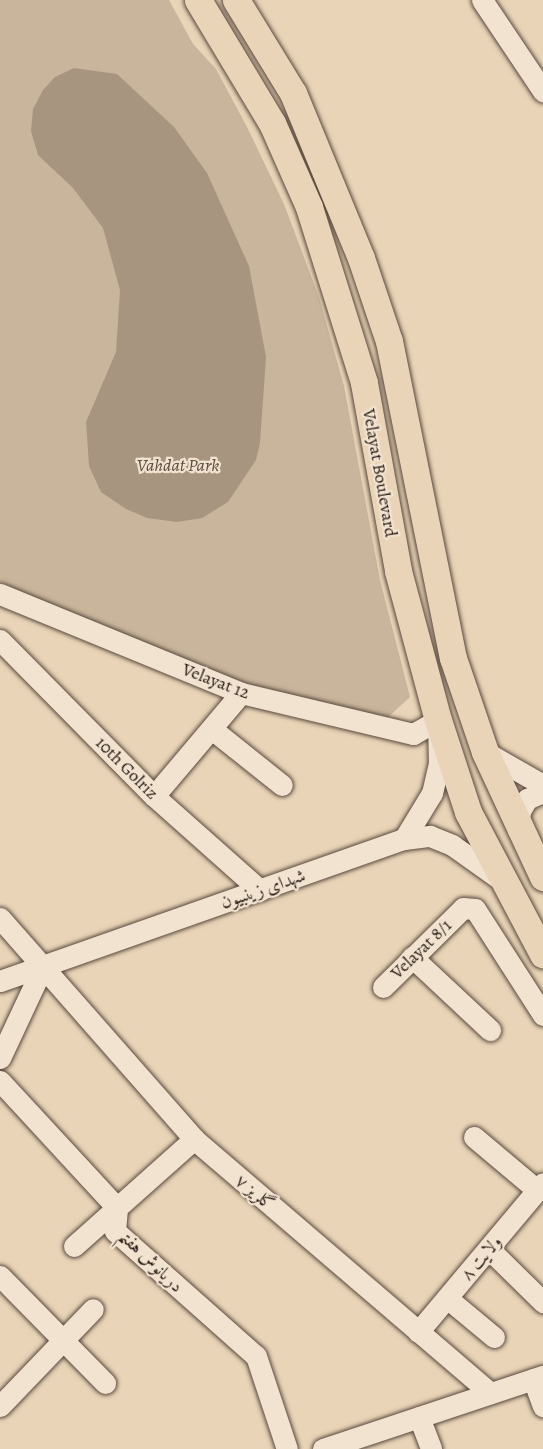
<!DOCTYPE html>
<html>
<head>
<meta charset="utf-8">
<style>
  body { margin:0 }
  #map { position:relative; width:543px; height:1449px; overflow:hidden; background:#e9d4b7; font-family:Alegreya,Amiri,serif }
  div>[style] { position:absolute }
  .green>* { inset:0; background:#c8b59b }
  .water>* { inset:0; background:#a89580 }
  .roads { filter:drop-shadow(0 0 2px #59493d) drop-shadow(0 0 2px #59493d) }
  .minor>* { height:21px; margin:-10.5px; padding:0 10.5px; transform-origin:10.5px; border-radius:10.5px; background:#f1e3d0 }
  .major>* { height:27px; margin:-13.5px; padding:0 13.5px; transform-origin:13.5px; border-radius:13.5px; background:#e9d4b7 }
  span { translate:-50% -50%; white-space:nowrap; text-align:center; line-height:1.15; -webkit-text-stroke:4.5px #f1e3d0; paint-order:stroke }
  .park-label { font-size:18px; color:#59493c; font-style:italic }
  .street-label { font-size:18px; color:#291b14 }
</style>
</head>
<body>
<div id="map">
  <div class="green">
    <div style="clip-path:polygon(0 0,169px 0,193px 44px,216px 69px,247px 127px,284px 204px,319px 297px,344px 386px,380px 580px,410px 697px,384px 721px,204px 672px,0 582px)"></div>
  </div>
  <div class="water">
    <div style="clip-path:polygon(74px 68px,117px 74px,174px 127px,207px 173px,249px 266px,266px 357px,260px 443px,256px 460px,228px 502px,202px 518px,177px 522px,147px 518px,126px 509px,101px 492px,89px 466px,86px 422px,116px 352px,120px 290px,103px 228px,73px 188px,38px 155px,31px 131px,33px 109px,43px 90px,55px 77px)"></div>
  </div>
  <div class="roads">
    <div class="minor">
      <div style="left:482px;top:0;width:110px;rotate:56.2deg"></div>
      <div style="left:0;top:594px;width:261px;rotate:22.3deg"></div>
      <div style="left:241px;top:693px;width:177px;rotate:13.4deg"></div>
      <div style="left:413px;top:734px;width:29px;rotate:-29deg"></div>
      <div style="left:438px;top:720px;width:43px;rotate:88.7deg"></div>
      <div style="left:439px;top:763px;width:31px;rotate:103deg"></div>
      <div style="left:432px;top:793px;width:54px;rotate:121.3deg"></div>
      <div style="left:0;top:640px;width:219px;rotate:45.4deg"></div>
      <div style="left:154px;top:796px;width:142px;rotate:41.6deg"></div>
      <div style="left:213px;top:730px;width:88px;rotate:38.6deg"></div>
      <div style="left:485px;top:752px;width:67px;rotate:29.6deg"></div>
      <div style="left:154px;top:796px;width:135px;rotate:-49.8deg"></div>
      <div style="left:518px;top:830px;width:19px;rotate:-84deg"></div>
      <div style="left:520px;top:811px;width:14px;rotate:-60deg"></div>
      <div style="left:527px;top:799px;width:17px;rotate:-24deg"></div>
      <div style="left:0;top:918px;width:294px;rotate:48.7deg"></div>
      <div style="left:194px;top:1139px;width:390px;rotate:40.6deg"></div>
      <div style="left:412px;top:957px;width:107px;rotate:43.1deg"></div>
      <div style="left:0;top:981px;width:428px;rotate:-19.4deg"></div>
      <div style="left:404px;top:839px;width:26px;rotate:-7deg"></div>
      <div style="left:430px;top:836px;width:24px;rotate:22deg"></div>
      <div style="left:452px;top:845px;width:59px;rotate:35.3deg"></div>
      <div style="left:383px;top:987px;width:112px;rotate:-44.6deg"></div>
      <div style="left:463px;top:908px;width:12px;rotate:5deg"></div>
      <div style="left:475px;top:909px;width:126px;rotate:57.3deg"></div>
      <div style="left:0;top:1058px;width:102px;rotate:-64.9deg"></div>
      <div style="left:0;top:1081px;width:173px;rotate:47.3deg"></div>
      <div style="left:117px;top:1208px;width:23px;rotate:95deg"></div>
      <div style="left:115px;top:1231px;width:188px;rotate:41.6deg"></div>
      <div style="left:256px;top:1356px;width:98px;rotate:71.6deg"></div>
      <div style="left:474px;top:1137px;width:82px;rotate:40.1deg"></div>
      <div style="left:74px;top:1246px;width:161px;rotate:-41.7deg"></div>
      <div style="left:489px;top:1249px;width:76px;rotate:44.5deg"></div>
      <div style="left:0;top:1276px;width:150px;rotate:45.5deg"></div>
      <div style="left:447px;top:1298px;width:61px;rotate:39.7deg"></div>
      <div style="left:418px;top:1332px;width:194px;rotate:-50deg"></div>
      <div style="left:533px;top:1379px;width:29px;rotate:70deg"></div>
      <div style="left:0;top:1406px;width:134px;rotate:-46.2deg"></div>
      <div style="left:419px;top:1417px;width:34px;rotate:69deg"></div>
      <div style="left:323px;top:1449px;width:232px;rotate:-18.4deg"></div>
    </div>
    <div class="major">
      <div style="left:198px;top:0;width:144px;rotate:59deg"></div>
      <div style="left:272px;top:123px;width:92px;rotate:66.2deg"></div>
      <div style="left:309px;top:207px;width:184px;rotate:72.6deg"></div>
      <div style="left:364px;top:383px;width:191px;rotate:79.7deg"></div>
      <div style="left:398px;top:571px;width:154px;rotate:75deg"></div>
      <div style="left:438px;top:720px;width:97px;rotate:71.9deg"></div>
      <div style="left:468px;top:812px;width:161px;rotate:62.2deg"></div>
      <div style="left:236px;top:0;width:109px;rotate:58.5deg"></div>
      <div style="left:293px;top:93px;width:178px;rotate:67.6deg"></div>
      <div style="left:361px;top:258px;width:88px;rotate:71.4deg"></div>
      <div style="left:389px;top:341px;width:323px;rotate:78.6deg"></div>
      <div style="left:453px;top:658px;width:99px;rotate:71.2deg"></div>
      <div style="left:485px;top:752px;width:138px;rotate:65.1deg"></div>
    </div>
  </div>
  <div class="park-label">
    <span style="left:178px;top:465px">Vahdat Park</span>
  </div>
  <div class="street-label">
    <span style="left:380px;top:473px;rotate:80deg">Velayat Boulevard</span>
    <span style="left:216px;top:681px;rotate:21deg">Velayat 12</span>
    <span style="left:127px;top:768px;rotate:45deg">10th Golriz</span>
    <span style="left:263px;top:889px;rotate:-19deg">شهدای زینبیون</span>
    <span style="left:421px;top:949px;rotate:-44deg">Velayat 8/1</span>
    <span style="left:255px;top:1192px;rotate:41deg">گلریز ۷</span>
    <span style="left:481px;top:1258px;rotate:-50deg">ولایت ۸</span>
    <span style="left:151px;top:1261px;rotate:44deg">دریانوش هفتم</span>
  </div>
</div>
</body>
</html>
